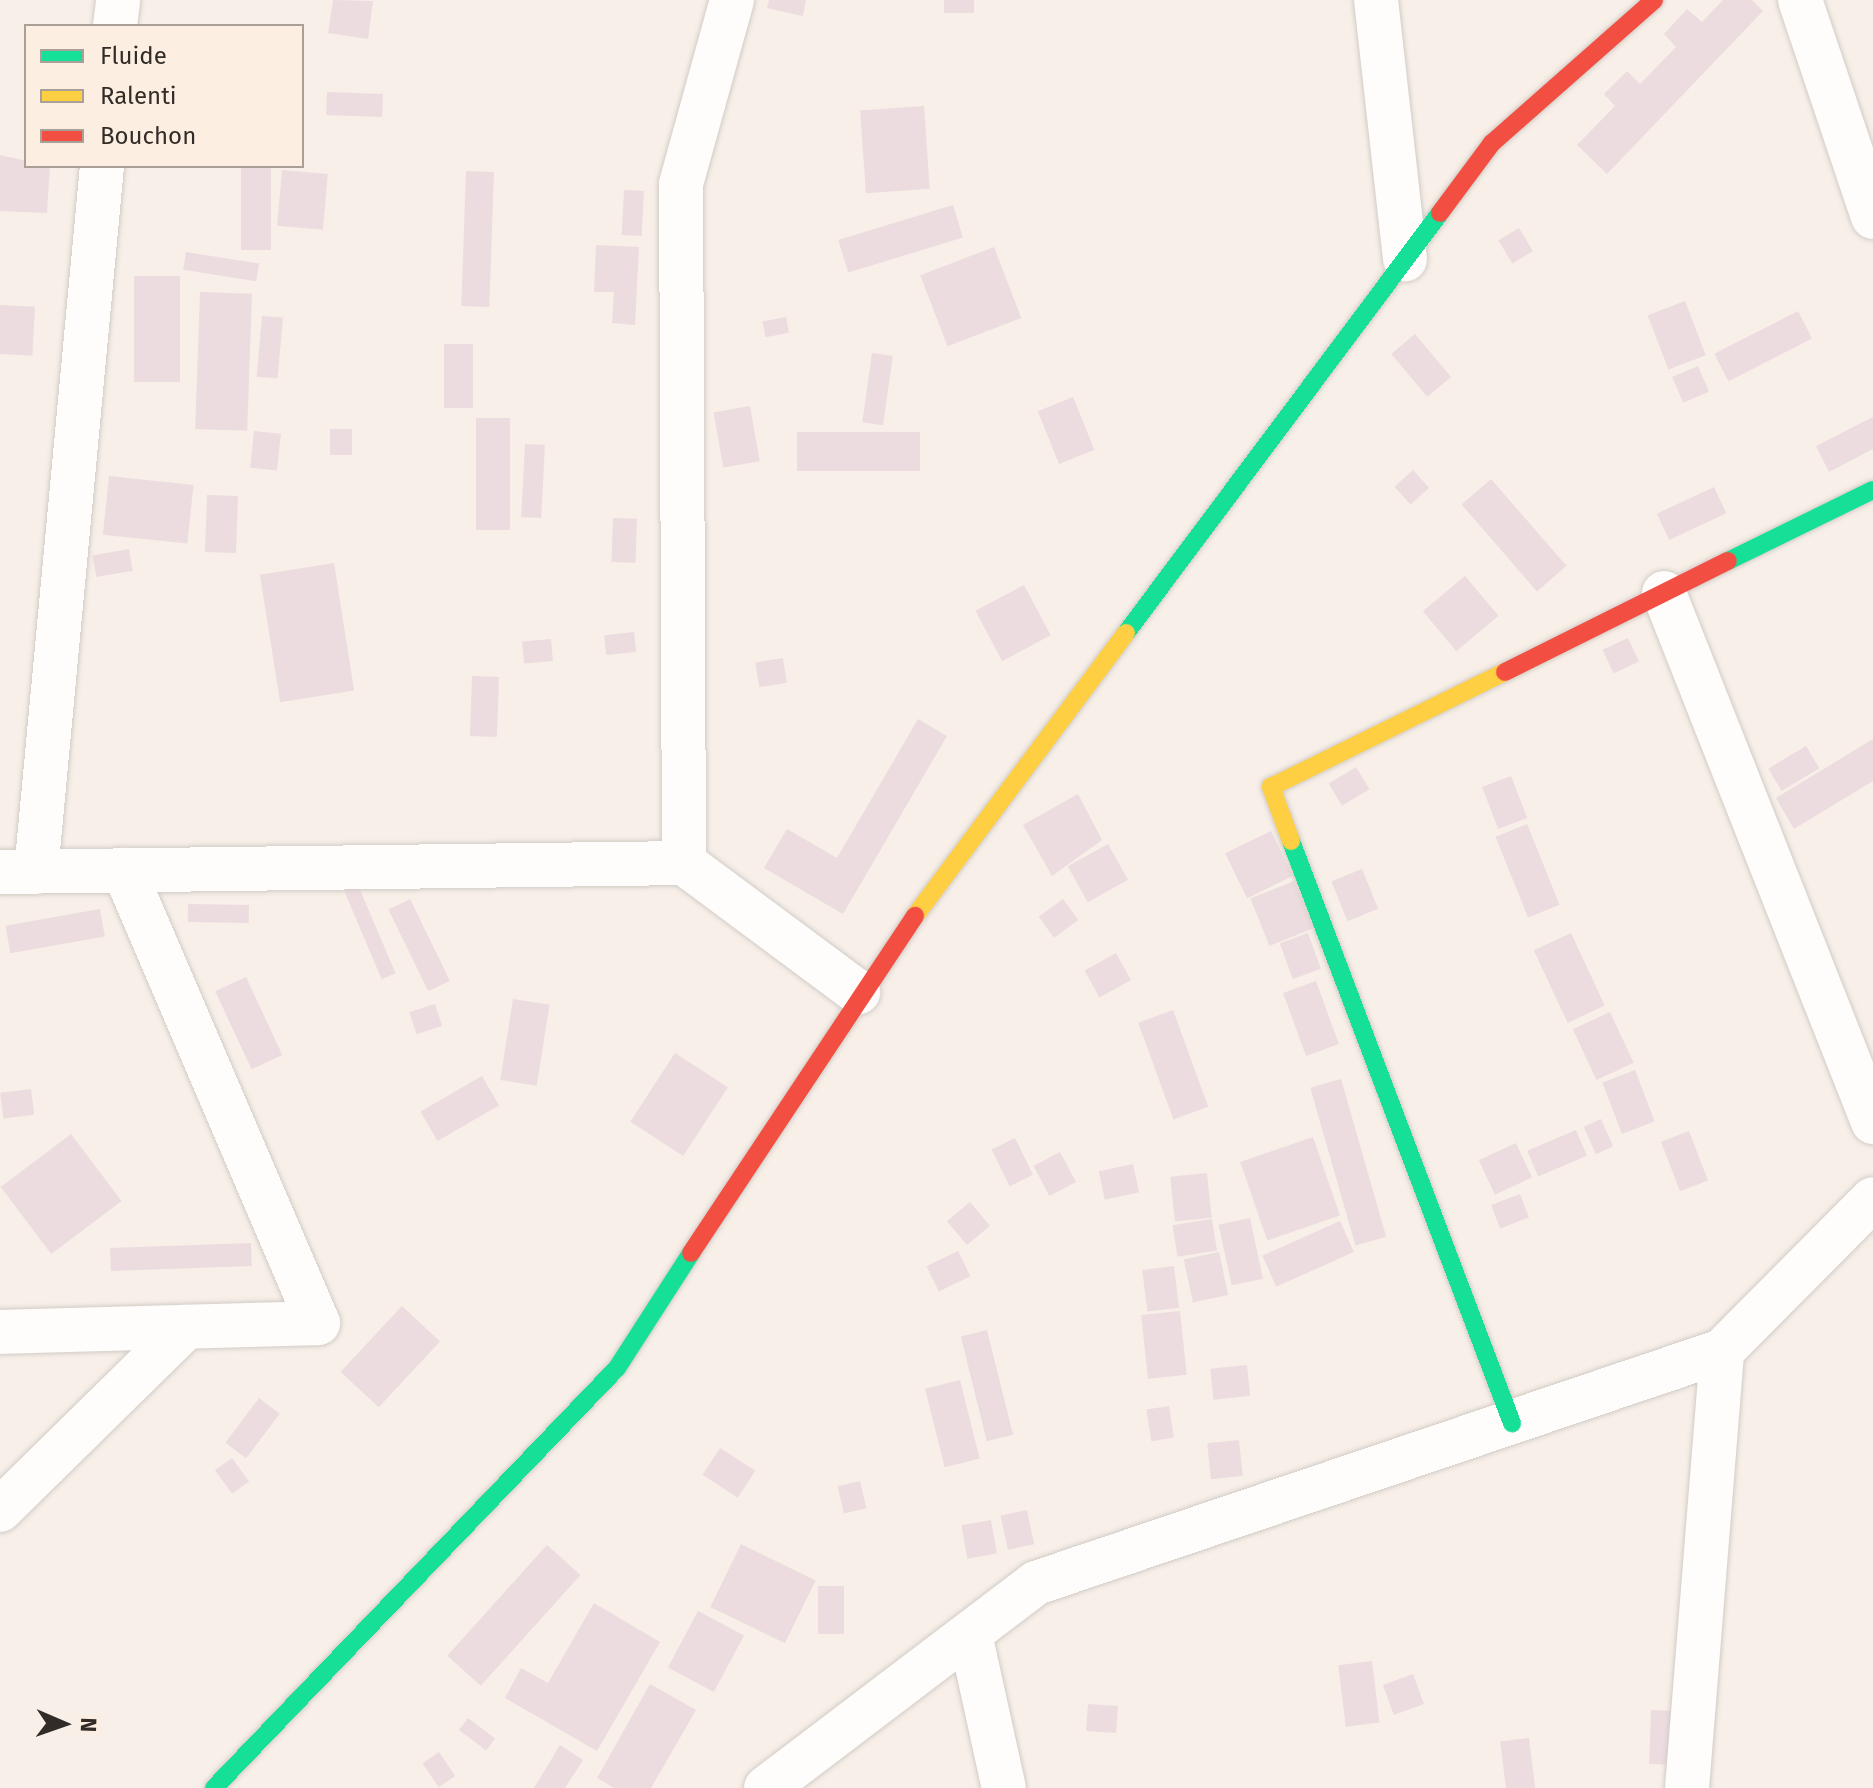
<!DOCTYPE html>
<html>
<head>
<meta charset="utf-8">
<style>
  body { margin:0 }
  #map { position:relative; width:1873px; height:1788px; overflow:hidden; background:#f7efe8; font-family:"Fira Sans",sans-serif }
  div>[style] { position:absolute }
  .building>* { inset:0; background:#ecdcdf; transform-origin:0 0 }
  .roads { filter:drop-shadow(0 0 2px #d2ccc6) drop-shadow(0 0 2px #d2ccc6) }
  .street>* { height:44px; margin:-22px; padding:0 22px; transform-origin:22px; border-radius:22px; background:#fefdfc }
  .fast>* { height:18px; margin:-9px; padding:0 9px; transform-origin:9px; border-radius:9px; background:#16e098 }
  .slow>* { height:18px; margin:-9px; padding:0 9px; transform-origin:9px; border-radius:9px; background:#ffcf43 }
  .jam>* { height:18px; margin:-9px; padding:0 9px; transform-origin:9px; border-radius:9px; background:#f24e42 }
  span { translate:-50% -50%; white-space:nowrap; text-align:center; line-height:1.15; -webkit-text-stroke:6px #fdeee2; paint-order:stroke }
  .legend { position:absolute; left:24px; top:24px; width:280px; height:144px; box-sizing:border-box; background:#fdeee2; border:2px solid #aba097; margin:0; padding:10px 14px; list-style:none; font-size:24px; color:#312c27 }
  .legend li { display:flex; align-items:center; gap:16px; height:40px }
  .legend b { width:40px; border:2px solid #aba097 }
  .north { position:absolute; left:24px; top:1684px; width:80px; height:80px; -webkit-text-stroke:6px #fdeee2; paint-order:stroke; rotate:92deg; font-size:22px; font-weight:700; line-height:32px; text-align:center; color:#312c27 }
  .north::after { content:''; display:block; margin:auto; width:28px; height:36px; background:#312c27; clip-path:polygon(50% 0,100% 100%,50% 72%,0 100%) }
</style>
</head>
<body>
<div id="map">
  <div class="building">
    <div style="clip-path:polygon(333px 0,373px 1px,368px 39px,328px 33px)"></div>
    <div style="clip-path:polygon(769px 0,806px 0,803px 16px,767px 8px)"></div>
    <div style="left:944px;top:0;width:30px;height:13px"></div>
    <div style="clip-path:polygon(1723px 0,1752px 0,1763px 11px,1607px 174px,1577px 145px,1615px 106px,1604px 94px,1627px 71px,1640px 84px,1676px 47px,1664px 34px,1687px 9px,1702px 22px)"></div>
    <div style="left:327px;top:92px;width:56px;height:23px;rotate:2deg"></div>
    <div style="left:924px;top:106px;width:83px;height:64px;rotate:86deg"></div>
    <div style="clip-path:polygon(0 155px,50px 166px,47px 213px,0 211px)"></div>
    <div style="left:241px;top:166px;width:30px;height:84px"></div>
    <div style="left:282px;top:170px;width:46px;height:56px;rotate:5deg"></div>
    <div style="left:466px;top:171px;width:28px;height:135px;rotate:2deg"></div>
    <div style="left:624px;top:190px;width:20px;height:45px;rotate:3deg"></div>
    <div style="left:953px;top:205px;width:34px;height:120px;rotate:73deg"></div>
    <div style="left:1519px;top:228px;width:27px;height:24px;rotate:59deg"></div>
    <div style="clip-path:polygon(596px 245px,639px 247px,635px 325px,612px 323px,614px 292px,594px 292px)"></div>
    <div style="left:994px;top:247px;width:76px;height:79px;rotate:69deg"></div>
    <div style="left:186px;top:252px;width:74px;height:18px;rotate:9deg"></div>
    <div style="left:134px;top:276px;width:46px;height:106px"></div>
    <div style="left:200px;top:292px;width:52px;height:137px;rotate:2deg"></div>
    <div style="left:1685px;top:301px;width:58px;height:40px;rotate:69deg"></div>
    <div style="left:0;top:305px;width:35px;height:49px;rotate:3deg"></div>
    <div style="left:1798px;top:311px;width:31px;height:94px;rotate:63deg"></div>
    <div style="left:262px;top:316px;width:21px;height:61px;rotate:5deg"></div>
    <div style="left:786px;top:317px;width:16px;height:24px;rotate:79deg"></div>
    <div style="left:1415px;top:334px;width:56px;height:31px;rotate:50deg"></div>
    <div style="left:444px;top:344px;width:29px;height:64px"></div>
    <div style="left:872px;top:353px;width:21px;height:70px;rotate:8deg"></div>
    <div style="left:1698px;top:366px;width:28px;height:28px;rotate:67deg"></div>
    <div style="left:1073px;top:397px;width:57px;height:38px;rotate:68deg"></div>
    <div style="left:750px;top:406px;width:56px;height:37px;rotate:80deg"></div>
    <div style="clip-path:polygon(1873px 417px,1873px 449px,1829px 472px,1816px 446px)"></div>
    <div style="left:476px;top:418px;width:34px;height:112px"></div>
    <div style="left:330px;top:429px;width:22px;height:26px"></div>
    <div style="left:254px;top:431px;width:27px;height:37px;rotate:6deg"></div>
    <div style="left:920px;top:432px;width:39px;height:123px;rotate:90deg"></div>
    <div style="left:525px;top:444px;width:20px;height:73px;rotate:3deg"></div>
    <div style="left:1413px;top:470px;width:24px;height:25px;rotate:48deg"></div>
    <div style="left:109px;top:476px;width:85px;height:59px;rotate:6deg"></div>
    <div style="left:1491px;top:479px;width:115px;height:39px;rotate:49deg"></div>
    <div style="left:1714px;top:487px;width:29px;height:63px;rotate:65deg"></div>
    <div style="left:207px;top:495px;width:31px;height:57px;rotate:2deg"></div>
    <div style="left:613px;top:518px;width:24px;height:44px;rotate:2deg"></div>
    <div style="left:129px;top:549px;width:22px;height:37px;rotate:80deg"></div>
    <div style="left:334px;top:563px;width:129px;height:75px;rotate:81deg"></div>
    <div style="left:1465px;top:576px;width:52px;height:55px;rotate:50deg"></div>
    <div style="left:1024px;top:585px;width:57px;height:55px;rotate:62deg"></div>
    <div style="left:634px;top:632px;width:20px;height:30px;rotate:84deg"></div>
    <div style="left:1628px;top:638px;width:26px;height:28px;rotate:65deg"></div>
    <div style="left:551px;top:639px;width:22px;height:29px;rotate:85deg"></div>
    <div style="left:783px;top:658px;width:25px;height:28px;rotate:81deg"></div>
    <div style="left:472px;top:676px;width:27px;height:60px;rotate:2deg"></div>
    <div style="clip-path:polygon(918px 719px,947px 736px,843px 914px,764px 868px,787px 829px,837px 858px)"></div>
    <div style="clip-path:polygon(1873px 739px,1873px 781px,1794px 829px,1776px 798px)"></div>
    <div style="left:1806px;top:746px;width:26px;height:44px;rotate:59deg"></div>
    <div style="left:1356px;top:767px;width:26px;height:32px;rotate:59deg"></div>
    <div style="left:1511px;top:776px;width:45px;height:31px;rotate:69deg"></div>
    <div style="clip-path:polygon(1078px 794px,1102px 840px,1052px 876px,1023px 825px)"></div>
    <div style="left:1527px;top:824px;width:87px;height:34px;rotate:68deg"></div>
    <div style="left:1271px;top:831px;width:50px;height:51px;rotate:64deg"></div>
    <div style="left:1108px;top:844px;width:41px;height:46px;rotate:61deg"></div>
    <div style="left:1362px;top:869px;width:43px;height:33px;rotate:68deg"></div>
    <div style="left:1294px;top:881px;width:51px;height:47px;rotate:68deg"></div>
    <div style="left:358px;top:885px;width:96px;height:15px;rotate:67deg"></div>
    <div style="left:410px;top:899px;width:91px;height:24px;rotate:64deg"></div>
    <div style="left:1063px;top:899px;width:26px;height:30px;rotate:54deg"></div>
    <div style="left:188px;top:904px;width:61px;height:18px;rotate:1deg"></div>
    <div style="left:100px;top:909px;width:28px;height:96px;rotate:80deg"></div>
    <div style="left:1308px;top:933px;width:38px;height:30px;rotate:70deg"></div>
    <div style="left:1571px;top:933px;width:80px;height:41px;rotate:65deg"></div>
    <div style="left:1116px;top:953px;width:31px;height:36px;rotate:61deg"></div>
    <div style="left:246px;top:977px;width:86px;height:34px;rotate:65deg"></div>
    <div style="left:1316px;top:981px;width:67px;height:35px;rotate:70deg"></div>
    <div style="left:513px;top:999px;width:37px;height:82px;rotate:9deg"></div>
    <div style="left:435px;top:1004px;width:23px;height:27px;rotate:72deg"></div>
    <div style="left:1173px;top:1010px;width:103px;height:37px;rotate:70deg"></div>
    <div style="left:1610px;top:1012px;width:56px;height:41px;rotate:65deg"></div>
    <div style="left:675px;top:1053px;width:63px;height:82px;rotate:33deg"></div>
    <div style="left:1635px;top:1070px;width:55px;height:35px;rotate:69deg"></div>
    <div style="left:482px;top:1076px;width:34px;height:71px;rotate:60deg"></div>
    <div style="left:1341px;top:1079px;width:164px;height:32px;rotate:74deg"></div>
    <div style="left:31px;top:1089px;width:26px;height:31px;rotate:83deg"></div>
    <div style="left:1601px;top:1119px;width:30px;height:19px;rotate:66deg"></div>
    <div style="left:1576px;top:1130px;width:28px;height:53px;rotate:67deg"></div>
    <div style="left:1689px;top:1131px;width:53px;height:30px;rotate:69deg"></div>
    <div style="left:71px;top:1134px;width:84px;height:88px;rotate:53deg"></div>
    <div style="left:1313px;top:1137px;width:83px;height:77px;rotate:71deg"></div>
    <div style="left:1015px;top:1138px;width:41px;height:26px;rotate:64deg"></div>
    <div style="left:1516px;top:1143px;width:38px;height:41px;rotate:65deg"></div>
    <div style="left:1060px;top:1152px;width:34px;height:30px;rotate:62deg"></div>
    <div style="left:1133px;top:1164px;width:29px;height:35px;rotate:78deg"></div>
    <div style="left:1207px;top:1173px;width:45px;height:37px;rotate:84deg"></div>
    <div style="left:1520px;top:1194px;width:25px;height:31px;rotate:69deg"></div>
    <div style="left:970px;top:1202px;width:31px;height:30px;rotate:50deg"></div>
    <div style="left:1250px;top:1218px;width:62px;height:32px;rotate:78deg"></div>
    <div style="left:1212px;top:1219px;width:32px;height:40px;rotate:81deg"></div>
    <div style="left:1340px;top:1221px;width:34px;height:85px;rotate:66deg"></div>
    <div style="left:251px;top:1243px;width:23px;height:141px;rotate:88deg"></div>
    <div style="left:958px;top:1251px;width:28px;height:35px;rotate:64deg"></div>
    <div style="left:1219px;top:1252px;width:44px;height:36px;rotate:78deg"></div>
    <div style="left:1174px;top:1266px;width:42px;height:32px;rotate:83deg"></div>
    <div style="left:402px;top:1306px;width:52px;height:90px;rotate:43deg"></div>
    <div style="left:1180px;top:1311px;width:64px;height:39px;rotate:84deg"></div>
    <div style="left:987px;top:1330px;width:108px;height:27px;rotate:76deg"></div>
    <div style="left:1247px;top:1365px;width:31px;height:37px;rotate:84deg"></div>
    <div style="left:960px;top:1380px;width:81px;height:36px;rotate:76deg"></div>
    <div style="left:259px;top:1398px;width:26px;height:56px;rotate:37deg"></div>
    <div style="left:1169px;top:1406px;width:32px;height:23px;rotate:81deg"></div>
    <div style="left:1239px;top:1440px;width:36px;height:32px;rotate:84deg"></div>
    <div style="left:720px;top:1448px;width:42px;height:32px;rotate:33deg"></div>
    <div style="left:232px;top:1458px;width:29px;height:21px;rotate:54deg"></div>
    <div style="left:860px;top:1481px;width:28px;height:23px;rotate:77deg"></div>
    <div style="left:1027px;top:1510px;width:35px;height:27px;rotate:78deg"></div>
    <div style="left:991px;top:1520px;width:34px;height:30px;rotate:80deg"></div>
    <div style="left:741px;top:1544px;width:83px;height:70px;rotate:26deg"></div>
    <div style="left:547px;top:1545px;width:45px;height:149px;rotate:42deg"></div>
    <div style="left:818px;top:1586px;width:26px;height:48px"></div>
    <div style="clip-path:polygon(594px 1603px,660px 1642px,597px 1751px,505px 1698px,521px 1668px,548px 1683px)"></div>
    <div style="left:698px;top:1611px;width:52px;height:64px;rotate:28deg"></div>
    <div style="left:1372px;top:1661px;width:62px;height:34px;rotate:83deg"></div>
    <div style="left:1413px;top:1674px;width:32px;height:32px;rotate:70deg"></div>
    <div style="clip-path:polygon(650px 1684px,696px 1710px,651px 1788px,614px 1788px,597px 1778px)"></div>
    <div style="left:1088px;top:1704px;width:30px;height:27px;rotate:4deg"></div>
    <div style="left:1651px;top:1710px;width:26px;height:54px;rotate:2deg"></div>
    <div style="left:468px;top:1718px;width:34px;height:15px;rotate:37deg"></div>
    <div style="left:1529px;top:1738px;width:50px;height:29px;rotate:83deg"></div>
    <div style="clip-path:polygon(560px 1745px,583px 1760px,565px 1788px,534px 1788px)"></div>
    <div style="left:439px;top:1752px;width:29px;height:20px;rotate:56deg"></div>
  </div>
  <div class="roads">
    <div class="street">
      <div style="left:1376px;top:0;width:261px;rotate:83.6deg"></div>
      <div style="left:1800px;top:0;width:229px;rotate:71.4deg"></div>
      <div style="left:115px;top:26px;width:26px;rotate:-83deg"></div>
      <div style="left:1664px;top:593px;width:569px;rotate:68.44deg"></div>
      <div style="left:684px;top:863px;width:679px;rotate:-90.25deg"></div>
      <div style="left:681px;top:184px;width:191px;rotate:-74.5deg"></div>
      <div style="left:0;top:872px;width:684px;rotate:-0.75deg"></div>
      <div style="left:684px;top:863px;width:217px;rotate:36.6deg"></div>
      <div style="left:36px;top:872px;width:709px;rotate:-84.66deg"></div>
      <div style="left:0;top:1332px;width:318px;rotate:-1.6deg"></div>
      <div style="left:318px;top:1323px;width:493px;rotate:-113.2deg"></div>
      <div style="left:0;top:1510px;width:261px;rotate:-44.5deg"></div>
      <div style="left:970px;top:1634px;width:158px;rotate:77.6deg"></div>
      <div style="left:766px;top:1788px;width:339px;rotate:-37.2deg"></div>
      <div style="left:1036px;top:1583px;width:724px;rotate:-18.69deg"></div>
      <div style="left:1722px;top:1351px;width:214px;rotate:-45.2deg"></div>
      <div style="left:1687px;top:1788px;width:438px;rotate:-85.4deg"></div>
    </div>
    <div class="fast">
      <div style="left:1728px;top:561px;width:161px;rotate:-26.1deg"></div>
      <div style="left:1126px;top:633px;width:524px;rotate:-53.22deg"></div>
      <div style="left:1291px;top:841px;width:623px;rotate:69.21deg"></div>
      <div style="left:214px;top:1788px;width:582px;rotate:-46.18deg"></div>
      <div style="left:617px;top:1368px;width:137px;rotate:-57.2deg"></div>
    </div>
    <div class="slow">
      <div style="left:1291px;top:841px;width:58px;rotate:-110.3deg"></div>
      <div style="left:1271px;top:787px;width:261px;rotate:-26.2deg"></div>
      <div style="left:915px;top:916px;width:353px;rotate:-53.3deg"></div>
    </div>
    <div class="jam">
      <div style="left:1440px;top:213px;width:87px;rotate:-53.4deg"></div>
      <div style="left:1492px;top:143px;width:216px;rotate:-41.4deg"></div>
      <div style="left:1505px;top:672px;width:249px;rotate:-26.5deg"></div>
      <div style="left:691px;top:1253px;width:405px;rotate:-56.4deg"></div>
    </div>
  </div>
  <ul class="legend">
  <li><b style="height:10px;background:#16e098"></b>Fluide</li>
  <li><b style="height:10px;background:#ffcf43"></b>Ralenti</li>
  <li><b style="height:10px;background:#f24e42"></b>Bouchon</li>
  </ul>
  <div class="north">N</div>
</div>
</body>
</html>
